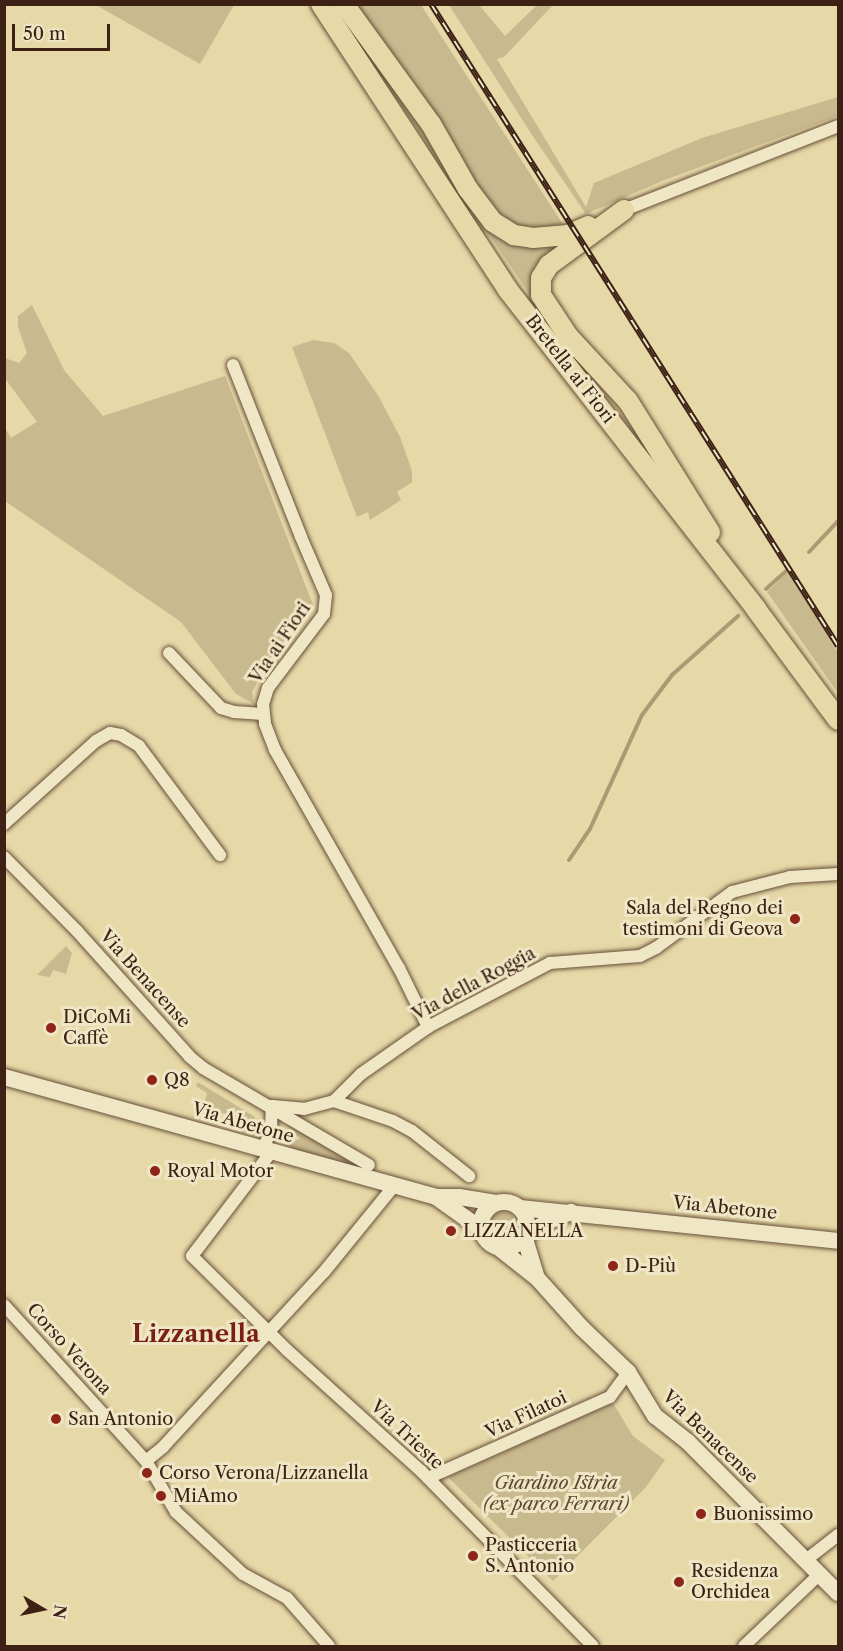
<!DOCTYPE html>
<html>
<head>
<meta charset="utf-8">
<style>
  body { margin:0 }
  #map { position:relative; width:843px; height:1651px; overflow:hidden; background:#e6d8a7; font-family:"Libre Caslon Text",serif }
  div>[style] { position:absolute }
  .green>* { inset:0; background:#c9b98e }
  .round { border-radius:50% }
  .stream>* { height:4px; margin:-2px; padding:0 2px; transform-origin:2px; border-radius:2px; background:#ad9a75 }
  .roads { filter:drop-shadow(0 0 2px #674f39) drop-shadow(0 0 2px #674f39) }
  .minor>* { height:12px; margin:-6px; padding:0 6px; transform-origin:6px; border-radius:6px; background:#efe6c6 }
  .secondary>* { height:16px; margin:-8px; padding:0 8px; transform-origin:8px; border-radius:8px; background:#efe6c6 }
  .secondary>.ring { margin:-8px; padding:0; box-sizing:content-box; background:none; border:16px solid #efe6c6; border-radius:50% }
  .primary>* { height:20px; margin:-10px; padding:0 10px; transform-origin:10px; border-radius:10px; background:#e6d8a7 }
  .rail>* { height:6px; margin-top:-3px; transform-origin:0; background:repeating-linear-gradient(90deg,#efe6c6 0 11px,#3d2114 0 22px); box-sizing:border-box; border-block:2px solid #3d2114 }
  .dots>* { width:16px; height:16px; translate:-50% -50%; box-sizing:border-box; border:3px solid #efe6c6; border-radius:50% }
  span { translate:-50% -50%; white-space:nowrap; text-align:center; line-height:1.15; -webkit-text-stroke:6px #efe6c6; paint-order:stroke }
  .street-label { font-size:18px; color:#3d2114 }
  .poi-label { font-size:18px; color:#3d2114 }
  .right { translate:-100% -50%; text-align:right }
  .left { translate:0 -50%; text-align:left }
  .park-label { font-size:18px; color:#604732; font-style:italic }
  .district-label { font-size:24px; color:#7a1f14; font-weight:700 }
  .frame { position:absolute; inset:0; border:6px solid #3d2114; pointer-events:none }
  .north { position:absolute; left:12px; top:1579px; width:60px; height:60px; -webkit-text-stroke:4px #efe6c6; paint-order:stroke; rotate:99deg; font-size:16px; font-weight:700; line-height:24px; text-align:center; color:#3d2114 }
  .north::after { content:''; display:block; margin:auto; width:21px; height:27px; background:#3d2114; clip-path:polygon(50% 0,100% 100%,50% 72%,0 100%) }
  .scale { position:absolute; left:12px; top:24px; width:98px; height:27px; box-sizing:border-box; border:3px solid #3d2114; border-top:0; padding-left:8px; font-size:18px; line-height:21px; white-space:nowrap; color:#3d2114; -webkit-text-stroke:4px #efe6c6; paint-order:stroke }
</style>
</head>
<body>
<div id="map">
  <div class="green">
    <div style="clip-path:polygon(96px 5px,234px 4px,234px 5px,200px 64px)"></div>
    <div style="clip-path:polygon(333px 5px,410px 103px,444px 154px,527px 246px,562px 246px,533px 275px,531px 288px,537px 305px)"></div>
    <div style="clip-path:polygon(354px 5px,421px 5px,564px 226px,548px 230px,515px 227px,504px 221px,481px 196px,464px 160px,437px 116px)"></div>
    <div style="clip-path:polygon(449px 5px,479px 5px,505px 36px,537px 5px,553px 5px,504px 57px,497px 59px,586px 207px,594px 183px,702px 138px,838px 97px,838px 116px,662px 181px,586px 214px,534px 138px)"></div>
    <div style="clip-path:polygon(32px 305px,64px 370px,103px 416px,225px 376px,313px 605px,270px 659px,252px 692px,254px 704px,236px 694px,181px 622px,5px 501px,5px 428px,11px 438px,37px 422px,4px 377px,5px 358px,19px 363px,27px 353px,18px 327px,18px 316px)"></div>
    <div style="clip-path:polygon(313px 340px,334px 343px,349px 353px,379px 397px,400px 437px,412px 471px,412px 482px,397px 492px,401px 500px,370px 520px,368px 512px,357px 517px,292px 347px)"></div>
    <div style="clip-path:polygon(788px 572px,838px 652px,838px 693px,767px 592px)"></div>
    <div style="clip-path:polygon(66px 946px,72px 953px,66px 974px,53px 970px,50px 977px,37px 975px)"></div>
    <div style="clip-path:polygon(198px 1082px,255px 1117px,250px 1131px,233px 1127px,229px 1121px,231px 1115px,221px 1113px,219px 1119px,202px 1113px,207px 1093px,196px 1086px)"></div>
    <div style="clip-path:polygon(296px 1124px,343px 1152px,351px 1166px,289px 1148px,282px 1141px,281px 1129px,282px 1127px,297px 1140px,300px 1139px,287px 1125px)"></div>
    <div class="round" style="left:491px;top:1212px;width:24px;height:24px"></div>
    <div style="clip-path:polygon(613px 1403px,633px 1436px,665px 1460px,646px 1487px,553px 1581px,448px 1477px)"></div>
  </div>
  <div class="stream">
    <div style="left:809px;top:552px;width:42px;rotate:-46.9deg"></div>
    <div style="left:766px;top:589px;width:27px;rotate:-42deg"></div>
    <div style="left:569px;top:860px;width:37px;rotate:-56deg"></div>
    <div style="left:590px;top:829px;width:125px;rotate:-65.5deg"></div>
    <div style="left:642px;top:715px;width:50px;rotate:-53.1deg"></div>
    <div style="left:672px;top:675px;width:89px;rotate:-41.8deg"></div>
  </div>
  <div class="roads">
    <div class="minor">
      <div style="left:624px;top:210px;width:230px;rotate:-21.4deg"></div>
      <div style="left:233px;top:365px;width:185px;rotate:68.4deg"></div>
      <div style="left:301px;top:537px;width:63px;rotate:66.7deg"></div>
      <div style="left:326px;top:595px;width:19px;rotate:96deg"></div>
      <div style="left:324px;top:614px;width:93px;rotate:127.1deg"></div>
      <div style="left:268px;top:688px;width:17px;rotate:107deg"></div>
      <div style="left:263px;top:704px;width:20px;rotate:84deg"></div>
      <div style="left:265px;top:724px;width:28px;rotate:69deg"></div>
      <div style="left:275px;top:750px;width:251px;rotate:60.4deg"></div>
      <div style="left:399px;top:968px;width:66px;rotate:63.8deg"></div>
      <div style="left:169px;top:653px;width:76px;rotate:46.6deg"></div>
      <div style="left:221px;top:708px;width:14px;rotate:17deg"></div>
      <div style="left:234px;top:712px;width:29px;rotate:4deg"></div>
      <div style="left:4px;top:824px;width:124px;rotate:-42.1deg"></div>
      <div style="left:96px;top:741px;width:16px;rotate:-30deg"></div>
      <div style="left:110px;top:733px;width:11px;rotate:10deg"></div>
      <div style="left:121px;top:735px;width:21px;rotate:31deg"></div>
      <div style="left:139px;top:746px;width:136px;rotate:53.4deg"></div>
      <div style="left:4px;top:857px;width:104px;rotate:45.4deg"></div>
      <div style="left:77px;top:931px;width:169px;rotate:48.1deg"></div>
      <div style="left:190px;top:1057px;width:17px;rotate:40deg"></div>
      <div style="left:203px;top:1068px;width:192px;rotate:30.3deg"></div>
      <div style="left:334px;top:1101px;width:62px;rotate:18.7deg"></div>
      <div style="left:393px;top:1121px;width:21px;rotate:28deg"></div>
      <div style="left:412px;top:1131px;width:73px;rotate:38.3deg"></div>
      <div style="left:272px;top:1106px;width:32px;rotate:5deg"></div>
      <div style="left:304px;top:1109px;width:31px;rotate:-15deg"></div>
      <div style="left:334px;top:1101px;width:38px;rotate:-45deg"></div>
      <div style="left:361px;top:1074px;width:82px;rotate:-35deg"></div>
      <div style="left:428px;top:1027px;width:138px;rotate:-27.7deg"></div>
      <div style="left:550px;top:963px;width:90px;rotate:-4.4deg"></div>
      <div style="left:640px;top:956px;width:18px;rotate:-27deg"></div>
      <div style="left:656px;top:948px;width:94px;rotate:-36.4deg"></div>
      <div style="left:732px;top:892px;width:60px;rotate:-14.5deg"></div>
      <div style="left:790px;top:877px;width:48px;rotate:-3.6deg"></div>
      <div style="left:263px;top:1149px;width:21px;rotate:-67deg"></div>
      <div style="left:271px;top:1130px;width:24px;rotate:-88deg"></div>
      <div style="left:272px;top:1151px;width:132px;rotate:127.3deg"></div>
      <div style="left:192px;top:1256px;width:134px;rotate:44.7deg"></div>
      <div style="left:287px;top:1350px;width:181px;rotate:42.1deg"></div>
      <div style="left:421px;top:1471px;width:245px;rotate:45.5deg"></div>
      <div style="left:4px;top:1305px;width:211px;rotate:47.7deg"></div>
      <div style="left:146px;top:1461px;width:59px;rotate:59.5deg"></div>
      <div style="left:176px;top:1512px;width:91px;rotate:42.8deg"></div>
      <div style="left:243px;top:1574px;width:50px;rotate:28.6deg"></div>
      <div style="left:287px;top:1598px;width:64px;rotate:48.8deg"></div>
      <div style="left:146px;top:1461px;width:22px;rotate:-39deg"></div>
      <div style="left:163px;top:1447px;width:238px;rotate:-47.4deg"></div>
      <div style="left:324px;top:1272px;width:111px;rotate:-50.9deg"></div>
      <div style="left:428px;top:1478px;width:199px;rotate:-24deg"></div>
      <div style="left:610px;top:1397px;width:31px;rotate:-54deg"></div>
      <div style="left:806px;top:1560px;width:41px;rotate:-38deg"></div>
      <div style="left:744px;top:1646px;width:105px;rotate:-43.5deg"></div>
    </div>
    <div class="secondary">
      <div style="left:4px;top:1077px;width:448px;rotate:15.5deg"></div>
      <div style="left:436px;top:1197px;width:23px"></div>
      <div style="left:459px;top:1197px;width:36px;rotate:9deg"></div>
      <div style="left:436px;top:1197px;width:55px;rotate:35.4deg"></div>
      <div class="ring" style="left:481px;top:1202px;width:30px;height:30px"></div>
      <div style="left:520px;top:1208px;width:320px;rotate:5.9deg"></div>
      <div style="left:499px;top:1248px;width:48px;rotate:38.3deg"></div>
      <div style="left:537px;top:1278px;width:67px;rotate:48deg"></div>
      <div style="left:582px;top:1328px;width:64px;rotate:43.7deg"></div>
      <div style="left:628px;top:1372px;width:52px;rotate:58.5deg"></div>
      <div style="left:655px;top:1416px;width:42px;rotate:38.2deg"></div>
      <div style="left:688px;top:1442px;width:213px;rotate:45.2deg"></div>
      <div style="left:537px;top:1278px;width:44px;rotate:-107.2deg"></div>
      <div style="left:524px;top:1236px;width:27px;rotate:-31deg"></div>
      <div style="left:547px;top:1222px;width:26px;rotate:-23deg"></div>
    </div>
    <div class="primary">
      <div style="left:321px;top:4px;width:342px;rotate:56.8deg"></div>
      <div style="left:508px;top:290px;width:404px;rotate:52.1deg"></div>
      <div style="left:756px;top:609px;width:138px;rotate:53.5deg"></div>
      <div style="left:344px;top:4px;width:148px;rotate:54.1deg"></div>
      <div style="left:431px;top:124px;width:75px;rotate:60.4deg"></div>
      <div style="left:468px;top:189px;width:41px;rotate:52.9deg"></div>
      <div style="left:493px;top:222px;width:25px;rotate:32deg"></div>
      <div style="left:514px;top:235px;width:19px;rotate:9deg"></div>
      <div style="left:533px;top:238px;width:35px;rotate:-5deg"></div>
      <div style="left:568px;top:235px;width:22px;rotate:-24deg"></div>
      <div style="left:624px;top:210px;width:93px;rotate:143.7deg"></div>
      <div style="left:549px;top:265px;width:15px;rotate:122deg"></div>
      <div style="left:541px;top:278px;width:17px;rotate:90deg"></div>
      <div style="left:541px;top:295px;width:49px;rotate:56.6deg"></div>
      <div style="left:568px;top:336px;width:88px;rotate:47.3deg"></div>
      <div style="left:628px;top:401px;width:155px;rotate:58deg"></div>
    </div>
  </div>
  <div class="rail">
    <div style="left:431px;top:4px;width:760px;rotate:57.63deg"></div>
  </div>
  <div class="dots">
    <div style="left:795px;top:919px;background:#8f2418"></div>
    <div style="left:51px;top:1028px;background:#8f2418"></div>
    <div style="left:152px;top:1080px;background:#8f2418"></div>
    <div style="left:155px;top:1171px;background:#8f2418"></div>
    <div style="left:451px;top:1231px;background:#8f2418"></div>
    <div style="left:613px;top:1266px;background:#8f2418"></div>
    <div style="left:56px;top:1419px;background:#8f2418"></div>
    <div style="left:147px;top:1473px;background:#8f2418"></div>
    <div style="left:161px;top:1496px;background:#8f2418"></div>
    <div style="left:701px;top:1514px;background:#8f2418"></div>
    <div style="left:473px;top:1556px;background:#8f2418"></div>
    <div style="left:679px;top:1582px;background:#8f2418"></div>
  </div>
  <div class="street-label">
    <span style="left:570px;top:369px;rotate:52deg">Bretella ai Fiori</span>
    <span style="left:280px;top:643px;rotate:-56deg">Via ai Fiori</span>
    <span style="left:145px;top:979px;rotate:48deg">Via Benacense</span>
    <span style="left:474px;top:984px;rotate:-28deg">Via della Roggia</span>
    <span style="left:243px;top:1123px;rotate:16deg">Via Abetone</span>
    <span style="left:725px;top:1208px;rotate:6deg">Via Abetone</span>
    <span style="left:69px;top:1349px;rotate:48deg">Corso Verona</span>
    <span style="left:526px;top:1415px;rotate:-25deg">Via Filatoi</span>
    <span style="left:407px;top:1435px;rotate:43deg">Via Trieste</span>
    <span style="left:710px;top:1437px;rotate:44deg">Via Benacense</span>
  </div>
  <div class="poi-label">
    <span class="right" style="left:783px;top:919px">Sala del Regno dei<br>testimoni di Geova</span>
    <span class="left" style="left:63px;top:1028px">DiCoMi<br>Caffè</span>
    <span class="left" style="left:164px;top:1080px">Q8</span>
    <span class="left" style="left:167px;top:1171px">Royal Motor</span>
    <span class="left" style="left:463px;top:1231px">LIZZANELLA</span>
    <span class="left" style="left:625px;top:1266px">D-Più</span>
    <span class="left" style="left:68px;top:1419px">San Antonio</span>
    <span class="left" style="left:159px;top:1473px">Corso Verona/Lizzanella</span>
    <span class="left" style="left:173px;top:1496px">MiAmo</span>
    <span class="left" style="left:713px;top:1514px">Buonissimo</span>
    <span class="left" style="left:485px;top:1556px">Pasticceria<br>S. Antonio</span>
    <span class="left" style="left:691px;top:1582px">Residenza<br>Orchidea</span>
  </div>
  <div class="park-label">
    <span style="left:556px;top:1494px">Giardino Istria<br>(ex parco Ferrari)</span>
  </div>
  <div class="district-label">
    <span style="left:196px;top:1334px">Lizzanella</span>
  </div>
  <div class="frame"></div>
  <div class="north">N</div>
  <div class="scale">50 m</div>
</div>
</body>
</html>
